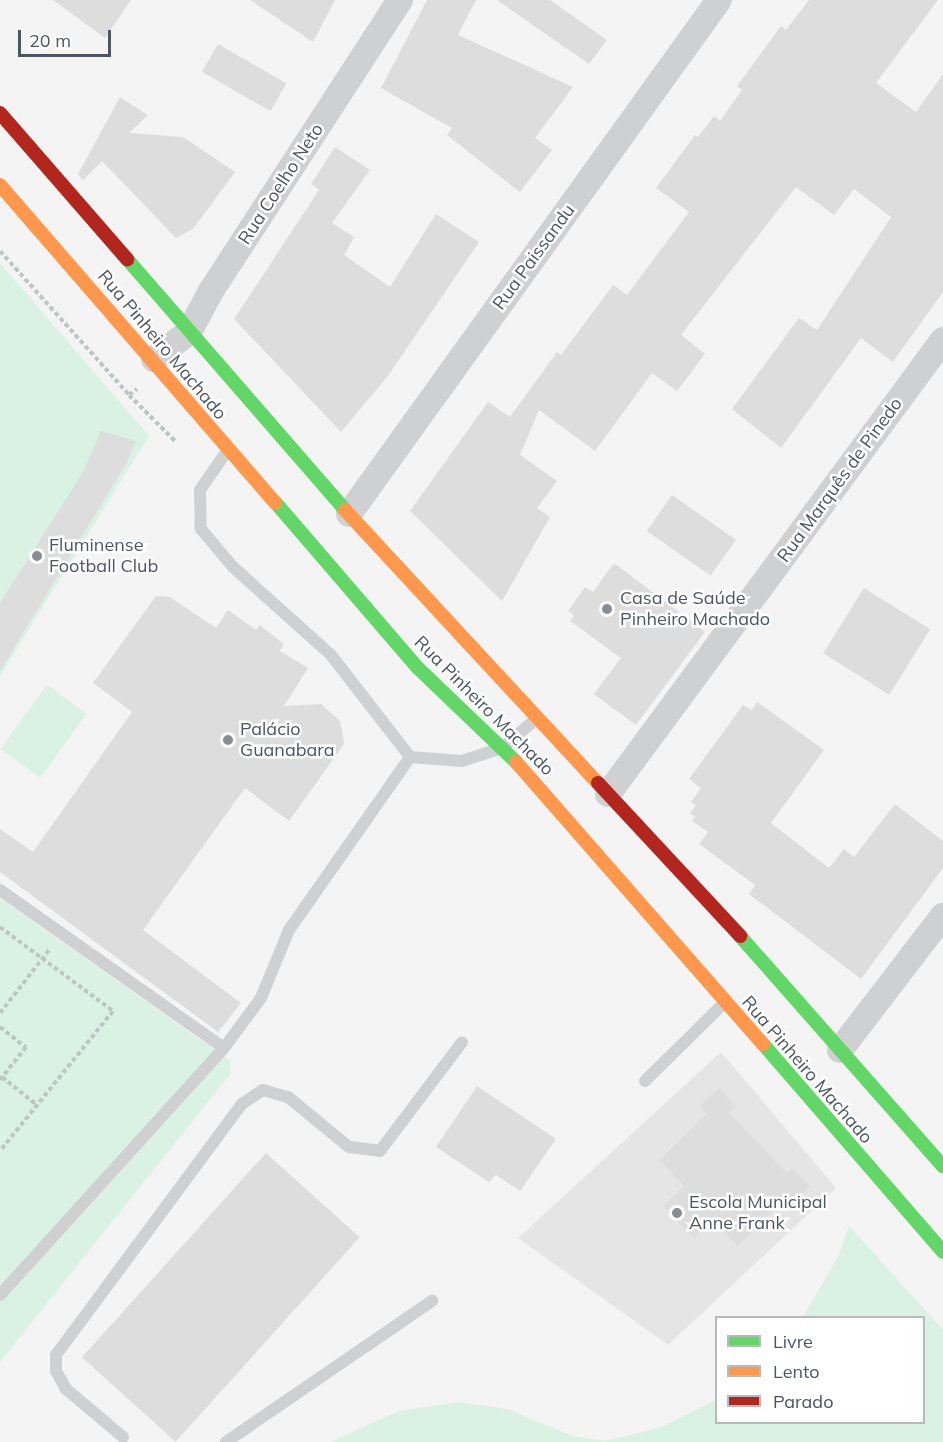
<!DOCTYPE html>
<html>
<head>
<meta charset="utf-8">
<style>
  body { margin:0 }
  #map { position:relative; width:943px; height:1442px; overflow:hidden; background:#f4f4f4; font-family:Mulish,sans-serif }
  div>[style] { position:absolute }
  .education>* { inset:0; background:#e6e5e6 }
  .green>* { inset:0; background:#d9f2e3; transform-origin:0 0 }
  .building>* { inset:0; background:#ddddde; transform-origin:0 0 }
  .path>* { height:4px; margin-top:-2px; transform-origin:0; background:repeating-linear-gradient(90deg,#bcc7c4 0 4.5px,transparent 0 7.5px) }
  .lane>* { height:12px; margin:-6px; padding:0 6px; transform-origin:6px; border-radius:6px; background:#ced0d2 }
  .street>* { height:26px; margin:-13px; padding:0 13px; transform-origin:13px; border-radius:13px; background:#ced0d2 }
  .fast>* { height:14px; margin:-7px; padding:0 7px; transform-origin:7px; border-radius:7px; background:#63d668 }
  .slow>* { height:14px; margin:-7px; padding:0 7px; transform-origin:7px; border-radius:7px; background:#ff974d }
  .jam>* { height:14px; margin:-7px; padding:0 7px; transform-origin:7px; border-radius:7px; background:#b3261e }
  .dots>* { width:16px; height:16px; translate:-50% -50%; box-sizing:border-box; border:3px solid #fff; border-radius:50% }
  span { translate:-50% -50%; white-space:nowrap; text-align:center; line-height:1.15; -webkit-text-stroke:5px #fff; paint-order:stroke }
  .street-label { font-size:18px; color:#4a5661 }
  .poi-label { font-size:18px; color:#4a5661 }
  .left { translate:0 -50%; text-align:left }
  .legend { position:absolute; left:715px; top:1316px; width:210px; height:108px; box-sizing:border-box; background:#fff; border:2px solid #b7bbc0; margin:0; padding:8px 10px; list-style:none; font-size:18px; color:#4a5661 }
  .legend li { display:flex; align-items:center; gap:12px; height:30px }
  .legend b { width:30px; border:2px solid #b7bbc0 }
  .scale { position:absolute; left:18px; top:30px; width:93px; height:27px; box-sizing:border-box; border:3px solid #4a5661; border-top:0; padding-left:8px; font-size:18px; line-height:21px; white-space:nowrap; color:#4a5661; -webkit-text-stroke:4px #fff; paint-order:stroke }
</style>
</head>
<body>
<div id="map">
  <div class="education">
    <div style="clip-path:polygon(721px 1052px,836px 1188px,668px 1345px,518px 1238px)"></div>
  </div>
  <div class="green">
    <div style="clip-path:polygon(0 263px,149px 436px,0 676px)"></div>
    <div style="left:47px;top:685px;width:49px;height:79px;rotate:36deg"></div>
    <div style="clip-path:polygon(0 898px,229px 1060px,231px 1073px,0 1362px)"></div>
    <div style="clip-path:polygon(849px 1226px,943px 1330px,943px 1442px,330px 1442px,399px 1411px,459px 1402px,507px 1409px,573px 1436px,604px 1441px,660px 1428px,716px 1400px,716px 1422px,924px 1422px,924px 1318px,803px 1317px,838px 1257px)"></div>
  </div>
  <div class="building">
    <div style="clip-path:polygon(53px 0,131px 0,105px 38px)"></div>
    <div style="clip-path:polygon(250px 0,335px 0,313px 42px)"></div>
    <div style="clip-path:polygon(427px 0,476px 0,458px 35px,573px 87px,535px 138px,552px 150px,520px 192px,447px 135px,452px 128px,381px 88px)"></div>
    <div style="clip-path:polygon(497px 0,550px 0,607px 40px,589px 64px)"></div>
    <div style="clip-path:polygon(809px 0,938px 0,876px 83px,916px 112px,943px 74px,943px 292px,893px 362px,861px 338px,781px 448px,732px 409px,799px 318px,817px 330px,891px 217px,854px 189px,834px 215px,796px 187px,681px 335px,705px 354px,677px 391px,652px 373px,595px 451px,539px 410px,520px 455px,557px 481px,537px 508px,550px 517px,502px 601px,410px 511px,488px 402px,510px 417px,557px 352px,561px 355px,613px 285px,627px 295px,689px 212px,656px 188px,695px 135px,698px 137px,714px 116px,720px 121px,742px 90px,737px 86px,781px 26px,786px 30px)"></div>
    <div style="left:218px;top:44px;width:79px;height:32px;rotate:30deg"></div>
    <div style="clip-path:polygon(120px 97px,148px 115px,129px 133px,183px 137px,235px 172px,193px 229px,176px 238px,102px 161px,83px 180px,78px 174px)"></div>
    <div style="clip-path:polygon(335px 147px,370px 170px,332px 223px,354px 237px,344px 255px,390px 287px,436px 214px,479px 242px,388px 376px,341px 432px,234px 319px,319px 190px,311px 184px)"></div>
    <div style="clip-path:polygon(101px 431px,136px 441px,126px 464px,0 671px,0 603px,83px 472px)"></div>
    <div style="left:672px;top:495px;width:78px;height:44px;rotate:35deg"></div>
    <div style="clip-path:polygon(614px 563px,705px 632px,636px 725px,594px 694px,621px 658px,570px 621px,574px 615px,568px 611px,585px 587px,593px 592px)"></div>
    <div style="left:864px;top:588px;width:78px;height:77px;rotate:32deg"></div>
    <div style="clip-path:polygon(156px 596px,170px 597px,216px 628px,228px 610px,256px 630px,260px 625px,284px 644px,280px 651px,308px 668px,284px 706px,321px 704px,340px 721px,343px 736px,344px 744px,289px 821px,245px 788px,143px 930px,241px 1003px,218px 1032px,0 872px,0 829px,33px 852px,132px 712px,93px 683px)"></div>
    <div style="clip-path:polygon(757px 702px,824px 750px,771px 823px,829px 868px,844px 849px,854px 857px,895px 804px,943px 841px,943px 868px,861px 979px,749px 894px,755px 885px,699px 844px,708px 832px,692px 821px,695px 817px,690px 813px,696px 805px,691px 802px,701px 788px,689px 779px,743px 705px,752px 710px)"></div>
    <div style="clip-path:polygon(477px 1086px,556px 1139px,520px 1191px,496px 1175px,489px 1182px,436px 1147px)"></div>
    <div style="clip-path:polygon(719px 1088px,736px 1106px,729px 1113px,787px 1173px,792px 1168px,810px 1186px,793px 1203px,788px 1197px,737px 1246px,712px 1220px,694px 1238px,663px 1206px,684px 1186px,659px 1160px,707px 1114px,700px 1106px)"></div>
    <div style="left:266px;top:1153px;width:126px;height:275px;rotate:42deg"></div>
  </div>
  <div class="path">
    <div style="left:0;top:251px;width:193px;rotate:48.1deg"></div>
    <div style="left:129px;top:395px;width:10px;rotate:-37deg"></div>
    <div style="left:129px;top:395px;width:65px;rotate:45deg"></div>
    <div style="left:0;top:927px;width:141px;rotate:36.6deg"></div>
    <div style="left:113px;top:1011px;width:180px;rotate:128.9deg"></div>
    <div style="left:0;top:1013px;width:80px;rotate:-52.1deg"></div>
    <div style="left:0;top:1027px;width:33px;rotate:38deg"></div>
    <div style="left:26px;top:1047px;width:42px;rotate:128.2deg"></div>
    <div style="left:2px;top:1077px;width:45px;rotate:38.7deg"></div>
  </div>
  <div class="lane">
    <div style="left:227px;top:451px;width:47px;rotate:124.7deg"></div>
    <div style="left:200px;top:490px;width:39px;rotate:89deg"></div>
    <div style="left:201px;top:529px;width:50px;rotate:49.9deg"></div>
    <div style="left:233px;top:567px;width:132px;rotate:41.9deg"></div>
    <div style="left:331px;top:655px;width:129px;rotate:52.2deg"></div>
    <div style="left:410px;top:757px;width:52px;rotate:4.4deg"></div>
    <div style="left:462px;top:761px;width:42px;rotate:-18deg"></div>
    <div style="left:502px;top:748px;width:45px;rotate:-40.5deg"></div>
    <div style="left:0;top:890px;width:274px;rotate:35.2deg"></div>
    <div style="left:645px;top:1081px;width:111px;rotate:-44.6deg"></div>
    <div style="left:0;top:1295px;width:333px;rotate:-47.8deg"></div>
    <div style="left:224px;top:1048px;width:62px;rotate:-53.5deg"></div>
    <div style="left:261px;top:998px;width:74px;rotate:-67.6deg"></div>
    <div style="left:289px;top:930px;width:211px;rotate:-55deg"></div>
    <div style="left:123px;top:1437px;width:75px;rotate:-139.9deg"></div>
    <div style="left:66px;top:1389px;width:21px;rotate:-119deg"></div>
    <div style="left:56px;top:1371px;width:16px;rotate:-90deg"></div>
    <div style="left:56px;top:1355px;width:312px;rotate:-53.5deg"></div>
    <div style="left:242px;top:1104px;width:25px;rotate:-34deg"></div>
    <div style="left:263px;top:1090px;width:26px;rotate:16deg"></div>
    <div style="left:288px;top:1097px;width:79px;rotate:39.3deg"></div>
    <div style="left:349px;top:1147px;width:31px;rotate:7deg"></div>
    <div style="left:380px;top:1151px;width:136px;rotate:-53deg"></div>
    <div style="left:226px;top:1442px;width:250px;rotate:-34.4deg"></div>
  </div>
  <div class="street">
    <div style="left:154px;top:359px;width:44px;rotate:-37.6deg"></div>
    <div style="left:189px;top:332px;width:47px;rotate:-61.8deg"></div>
    <div style="left:211px;top:291px;width:347px;rotate:-57deg"></div>
    <div style="left:349px;top:514px;width:633px;rotate:-54.25deg"></div>
    <div style="left:608px;top:794px;width:564px;rotate:-53.58deg"></div>
    <div style="left:840px;top:1050px;width:169px;rotate:-52.5deg"></div>
  </div>
  <div class="fast">
    <div style="left:127px;top:259px;width:332px;rotate:49deg"></div>
    <div style="left:275px;top:502px;width:219px;rotate:49.3deg"></div>
    <div style="left:418px;top:668px;width:136px;rotate:43.8deg"></div>
    <div style="left:740px;top:936px;width:307px;rotate:48.6deg"></div>
    <div style="left:763px;top:1044px;width:275px;rotate:49.1deg"></div>
  </div>
  <div class="slow">
    <div style="left:0;top:185px;width:420px;rotate:49.1deg"></div>
    <div style="left:345px;top:510px;width:372px;rotate:47.2deg"></div>
    <div style="left:516px;top:762px;width:375px;rotate:48.8deg"></div>
  </div>
  <div class="jam">
    <div style="left:0;top:113px;width:194px;rotate:49deg"></div>
    <div style="left:598px;top:783px;width:209px;rotate:47.1deg"></div>
  </div>
  <div class="dots">
    <div style="left:37px;top:556px;background:#868d94"></div>
    <div style="left:607px;top:609px;background:#868d94"></div>
    <div style="left:228px;top:740px;background:#868d94"></div>
    <div style="left:677px;top:1213px;background:#868d94"></div>
  </div>
  <div class="street-label">
    <span style="left:281px;top:184px;rotate:-57deg">Rua Coelho Neto</span>
    <span style="left:534px;top:257px;rotate:-54deg">Rua Paissandu</span>
    <span style="left:162px;top:345px;rotate:50deg">Rua Pinheiro Machado</span>
    <span style="left:840px;top:480px;rotate:-54deg">Rua Marquês de Pinedo</span>
    <span style="left:484px;top:706px;rotate:45deg">Rua Pinheiro Machado</span>
    <span style="left:807px;top:1070px;rotate:49deg">Rua Pinheiro Machado</span>
  </div>
  <div class="poi-label">
    <span class="left" style="left:49px;top:556px">Fluminense<br>Football Club</span>
    <span class="left" style="left:620px;top:609px">Casa de Saúde<br>Pinheiro Machado</span>
    <span class="left" style="left:240px;top:740px">Palácio<br>Guanabara</span>
    <span class="left" style="left:689px;top:1213px">Escola Municipal<br>Anne Frank</span>
  </div>
  <ul class="legend">
  <li><b style="height:8px;background:#63d668"></b>Livre</li>
  <li><b style="height:8px;background:#ff974d"></b>Lento</li>
  <li><b style="height:8px;background:#b3261e"></b>Parado</li>
  </ul>
  <div class="scale">20 m</div>
</div>
</body>
</html>
